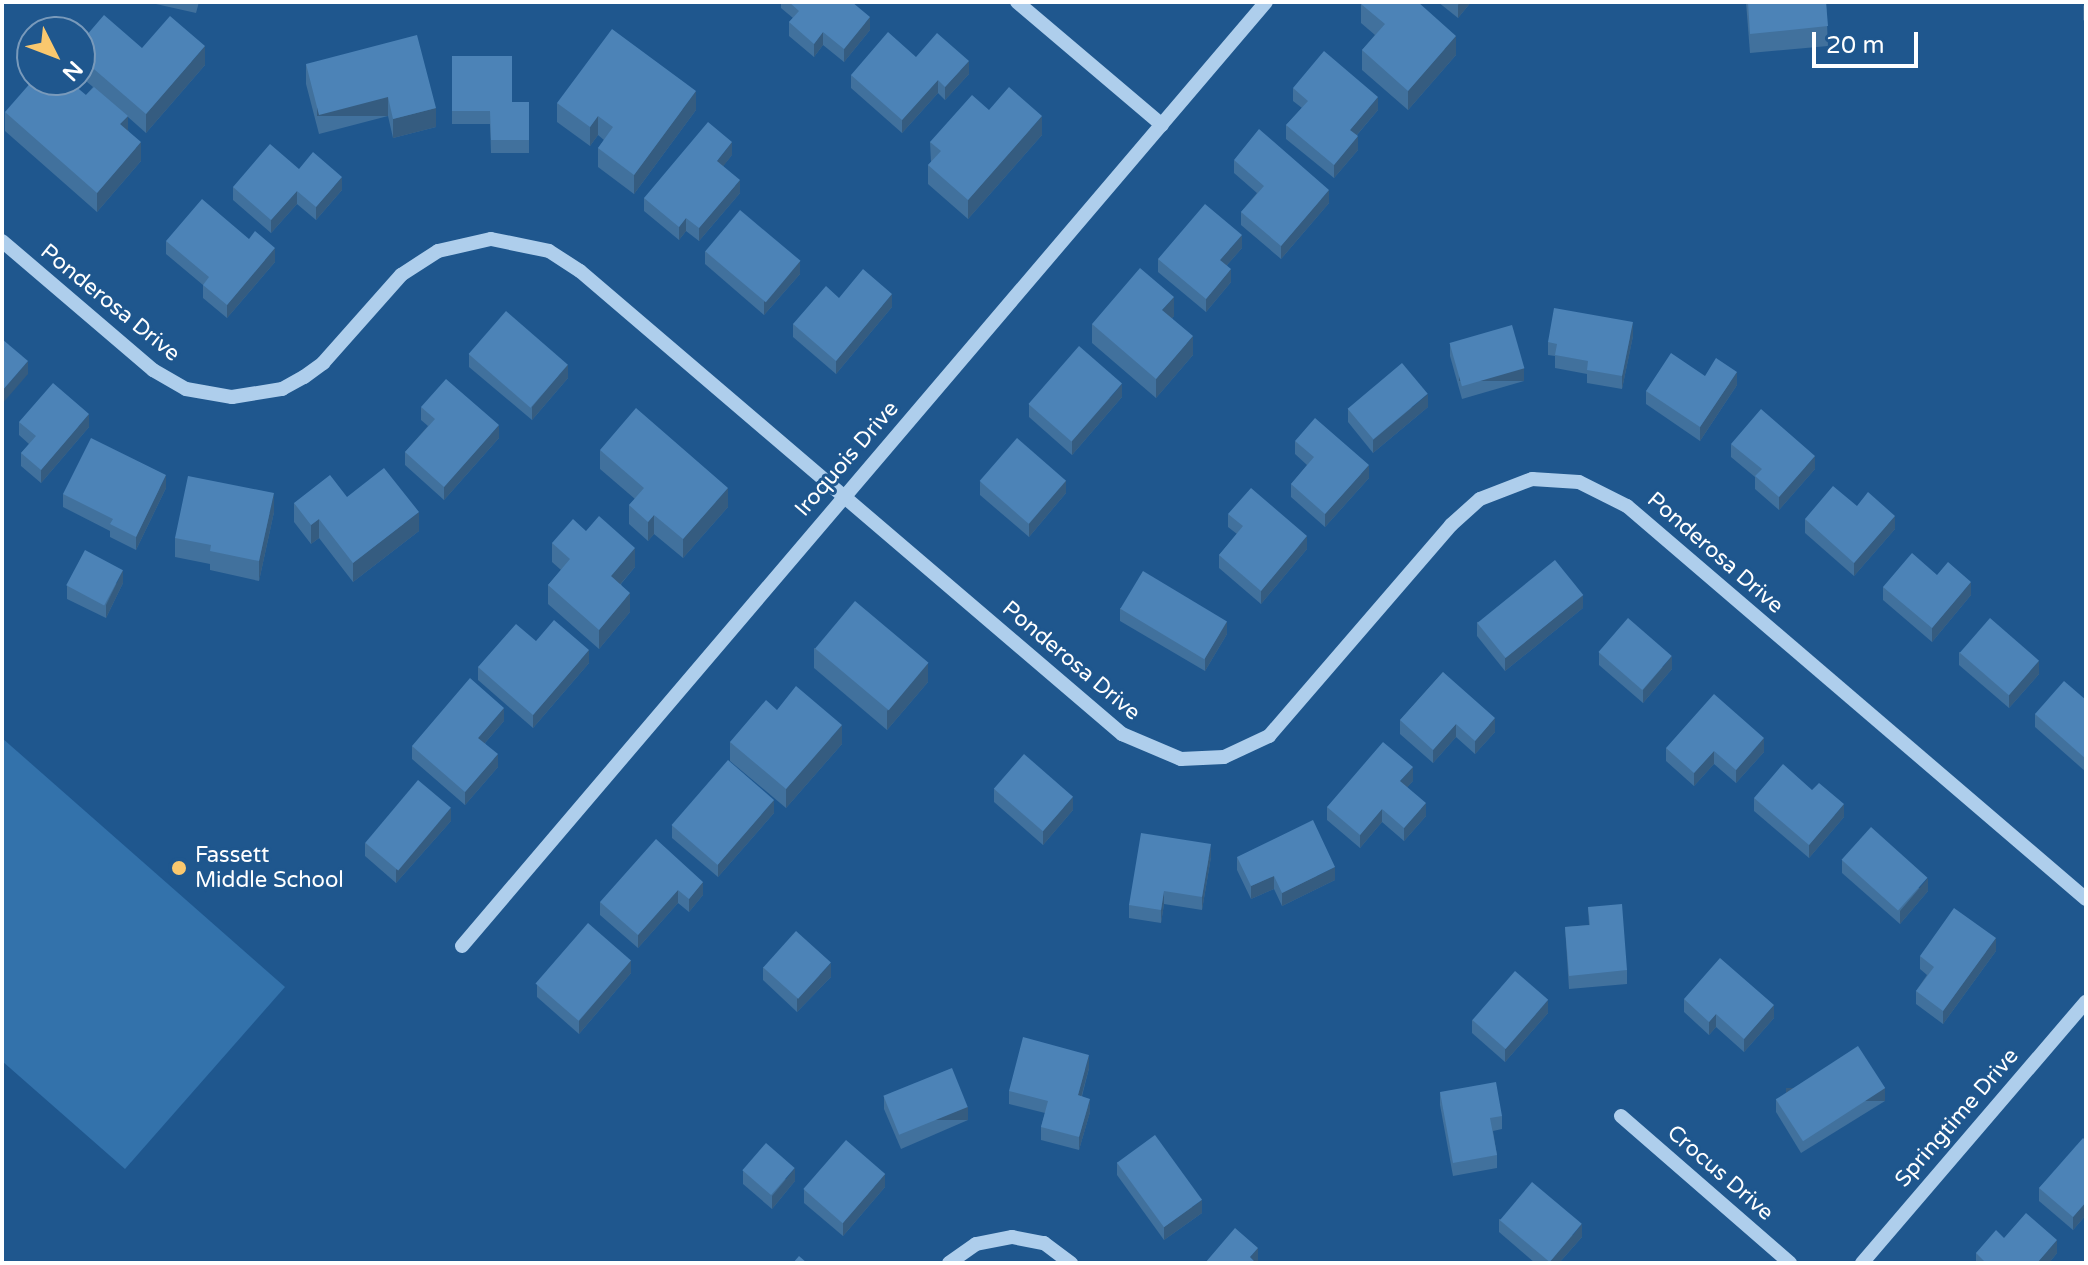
<!DOCTYPE html>
<html>
<head>
<meta charset="utf-8">
<style>
  body { margin:0 }
  #map { position:relative; width:2088px; height:1265px; overflow:hidden; background:#1f578e; font-family:"Varela Round",sans-serif }
  div>[style] { position:absolute }
  .green>* { inset:0; background:#3372ab }
  .minor>* { height:14px; margin:-7px; padding:0 7px; transform-origin:7px; border-radius:7px; background:#aeceec }
  .wall>* { inset:0; background:#41719d }
  .shaded-wall>* { inset:0; background:#355c80; transform-origin:0 0 }
  .building>* { inset:0; background:#4c83b7; transform-origin:0 0 }
  .dots>* { width:22px; height:22px; translate:-50% -50%; box-sizing:border-box; border:4px solid #1f578e; border-radius:50% }
  span { translate:-50% -50%; white-space:nowrap; text-align:center; line-height:1.15; -webkit-text-stroke:6px #1f578e; paint-order:stroke }
  .street-label { font-size:22px; color:#fff }
  .poi-label { font-size:22px; color:#fff }
  .left { translate:0 -50%; text-align:left }
  .frame { position:absolute; inset:0; border:4px solid #fff; pointer-events:none }
  .north { position:absolute; left:16px; top:16px; width:80px; height:80px; box-sizing:border-box; background:#1f578e; border:2px solid #799abb; border-radius:50%; rotate:132deg; font-size:22px; font-weight:700; line-height:32px; text-align:center; color:#fff }
  .north::after { content:''; display:block; margin:auto; width:28px; height:36px; background:#fac86e; clip-path:polygon(50% 0,100% 100%,50% 72%,0 100%) }
  .scale { position:absolute; left:1812px; top:32px; width:106px; height:36px; box-sizing:border-box; border:4px solid #fff; border-top:0; padding-left:10px; font-size:24px; line-height:28px; white-space:nowrap; color:#fff; -webkit-text-stroke:6px #1f578e; paint-order:stroke }
</style>
</head>
<body>
<div id="map">
  <div class="green">
    <div style="clip-path:polygon(2px 738px,285px 987px,125px 1169px,2px 1061px)"></div>
  </div>
  <div class="minor">
    <div style="left:1017px;top:2px;width:190px;rotate:40.3deg"></div>
    <div style="left:2px;top:241px;width:199px;rotate:40.5deg"></div>
    <div style="left:153px;top:370px;width:38px;rotate:30deg"></div>
    <div style="left:186px;top:389px;width:47px;rotate:9.9deg"></div>
    <div style="left:232px;top:397px;width:51px;rotate:-9.1deg"></div>
    <div style="left:282px;top:389px;width:25px;rotate:-29deg"></div>
    <div style="left:304px;top:377px;width:24px;rotate:-36deg"></div>
    <div style="left:323px;top:363px;width:118px;rotate:-48.4deg"></div>
    <div style="left:401px;top:275px;width:44px;rotate:-33deg"></div>
    <div style="left:438px;top:251px;width:54px;rotate:-12.8deg"></div>
    <div style="left:491px;top:239px;width:59px;rotate:11.7deg"></div>
    <div style="left:549px;top:251px;width:37px;rotate:33deg"></div>
    <div style="left:580px;top:271px;width:713px;rotate:40.51deg"></div>
    <div style="left:1122px;top:734px;width:64px;rotate:23deg"></div>
    <div style="left:1181px;top:759px;width:43px;rotate:-2.7deg"></div>
    <div style="left:1224px;top:757px;width:50px;rotate:-25deg"></div>
    <div style="left:1269px;top:736px;width:279px;rotate:-49.2deg"></div>
    <div style="left:1451px;top:525px;width:39px;rotate:-42deg"></div>
    <div style="left:1480px;top:499px;width:56px;rotate:-21deg"></div>
    <div style="left:1532px;top:479px;width:47px;rotate:3.7deg"></div>
    <div style="left:1579px;top:482px;width:54px;rotate:26.6deg"></div>
    <div style="left:1627px;top:506px;width:604px;rotate:40.57deg"></div>
    <div style="left:462px;top:946px;width:1240px;rotate:-49.58deg"></div>
    <div style="left:1621px;top:1116px;width:224px;rotate:41deg"></div>
    <div style="left:949px;top:1263px;width:33px;rotate:-35deg"></div>
    <div style="left:976px;top:1244px;width:37px;rotate:-11deg"></div>
    <div style="left:1012px;top:1237px;width:33px;rotate:11deg"></div>
    <div style="left:1044px;top:1243px;width:34px;rotate:37deg"></div>
    <div style="left:1862px;top:1263px;width:344px;rotate:-49.4deg"></div>
  </div>
  <div class="wall">
    <div style="clip-path:polygon(147px 2px,199px 2px,196px 13px)"></div>
    <div style="clip-path:polygon(781px 2px,852px 2px,870px 30px,844px 62px,823px 45px,814px 57px,789px 36px,789px 22px,793px 18px,781px 8px)"></div>
    <div style="clip-path:polygon(1438px 2px,1471px 2px,1458px 18px)"></div>
    <div style="clip-path:polygon(1746px 2px,1826px 2px,1828px 46px,1750px 53px)"></div>
    <div style="clip-path:polygon(2086px 3px,2086px 22px,2083px 20px,2083px 6px)"></div>
    <div style="clip-path:polygon(1361px 4px,1456px 55px,1408px 110px,1362px 70px,1362px 50px,1375px 35px,1361px 23px)"></div>
    <div style="clip-path:polygon(80px 43px,142px 48px,205px 65px,146px 133px,128px 117px,128px 130px,141px 161px,97px 212px,5px 131px,5px 112px,86px 95px,93px 87px,80px 76px)"></div>
    <div style="clip-path:polygon(452px 56px,512px 102px,529px 102px,529px 153px,491px 153px,490px 124px,452px 124px)"></div>
    <div style="clip-path:polygon(916px 57px,969px 74px,945px 100px,938px 93px,902px 133px,851px 88px,851px 75px)"></div>
    <div style="clip-path:polygon(306px 64px,436px 108px,436px 127px,393px 138px,388px 116px,319px 134px,306px 84px)"></div>
    <div style="clip-path:polygon(1293px 88px,1378px 110px,1357px 135px,1358px 150px,1334px 178px,1286px 139px,1286px 125px,1302px 108px,1293px 101px)"></div>
    <div style="clip-path:polygon(557px 103px,696px 110px,634px 194px,598px 167px,598px 148px,604px 140px,598px 135px,590px 146px,557px 122px)"></div>
    <div style="clip-path:polygon(989px 110px,1042px 135px,968px 219px,928px 184px,928px 165px,931px 162px,930px 142px)"></div>
    <div style="clip-path:polygon(732px 155px,723px 166px,740px 193px,699px 241px,686px 231px,679px 240px,644px 211px,644px 198px)"></div>
    <div style="clip-path:polygon(1234px 160px,1329px 203px,1281px 259px,1241px 225px,1241px 212px,1257px 193px,1234px 173px)"></div>
    <div style="clip-path:polygon(299px 169px,342px 190px,316px 220px,297px 204px,271px 233px,233px 200px,233px 187px)"></div>
    <div style="clip-path:polygon(166px 241px,275px 262px,227px 318px,203px 298px,203px 285px,166px 254px)"></div>
    <div style="clip-path:polygon(1242px 248px,1227px 265px,1231px 282px,1206px 312px,1158px 272px,1158px 259px)"></div>
    <div style="clip-path:polygon(705px 251px,800px 274px,764px 315px,705px 264px)"></div>
    <div style="clip-path:polygon(839px 298px,892px 307px,836px 374px,793px 337px,793px 324px)"></div>
    <div style="clip-path:polygon(1174px 316px,1172px 318px,1193px 355px,1156px 398px,1092px 343px,1092px 324px)"></div>
    <div style="clip-path:polygon(1633px 336px,1622px 389px,1587px 383px,1587px 374px,1555px 368px,1555px 356px,1548px 355px,1548px 342px)"></div>
    <div style="clip-path:polygon(1450px 343px,1524px 381px,1462px 399px,1450px 356px)"></div>
    <div style="clip-path:polygon(469px 354px,568px 378px,532px 420px,469px 367px)"></div>
    <div style="clip-path:polygon(1705px 376px,1737px 385px,1700px 441px,1646px 404px,1646px 391px)"></div>
    <div style="clip-path:polygon(1122px 397px,1072px 455px,1029px 417px,1029px 404px)"></div>
    <div style="clip-path:polygon(421px 407px,499px 438px,444px 500px,405px 465px,405px 452px,428px 426px,421px 420px)"></div>
    <div style="clip-path:polygon(1428px 407px,1373px 453px,1348px 422px,1348px 409px)"></div>
    <div style="clip-path:polygon(19px 422px,89px 427px,41px 483px,21px 466px,21px 453px,29px 444px,19px 435px)"></div>
    <div style="clip-path:polygon(1295px 441px,1369px 478px,1325px 527px,1291px 497px,1291px 484px,1307px 465px,1295px 454px)"></div>
    <div style="clip-path:polygon(1731px 444px,1815px 469px,1779px 510px,1755px 489px,1755px 477px,1731px 457px)"></div>
    <div style="clip-path:polygon(600px 450px,728px 507px,683px 558px,654px 534px,648px 541px,629px 524px,629px 505px,635px 499px,600px 469px)"></div>
    <div style="clip-path:polygon(980px 482px,1066px 493px,1029px 537px,980px 495px)"></div>
    <div style="clip-path:polygon(166px 488px,136px 550px,110px 537px,110px 531px,63px 507px,63px 494px)"></div>
    <div style="clip-path:polygon(347px 497px,419px 531px,353px 582px,319px 538px,311px 544px,294px 522px,294px 503px)"></div>
    <div style="clip-path:polygon(1857px 506px,1895px 529px,1854px 576px,1805px 533px,1805px 519px)"></div>
    <div style="clip-path:polygon(274px 512px,259px 581px,210px 570px,210px 564px,175px 557px,175px 538px)"></div>
    <div style="clip-path:polygon(1228px 514px,1307px 549px,1261px 604px,1219px 568px,1219px 555px,1237px 534px,1228px 527px)"></div>
    <div style="clip-path:polygon(586px 531px,635px 567px,621px 584px,630px 612px,599px 649px,548px 604px,548px 585px,561px 570px,552px 562px,552px 543px)"></div>
    <div style="clip-path:polygon(1937px 575px,1971px 595px,1932px 642px,1883px 600px,1883px 587px)"></div>
    <div style="clip-path:polygon(123px 583px,106px 618px,67px 599px,67px 586px)"></div>
    <div style="clip-path:polygon(1120px 608px,1227px 634px,1205px 671px,1120px 621px)"></div>
    <div style="clip-path:polygon(1583px 608px,1505px 671px,1477px 636px,1477px 622px)"></div>
    <div style="clip-path:polygon(536px 641px,589px 663px,533px 728px,478px 680px,478px 667px)"></div>
    <div style="clip-path:polygon(814px 648px,928px 682px,887px 730px,814px 668px)"></div>
    <div style="clip-path:polygon(1599px 652px,1672px 669px,1643px 703px,1599px 665px)"></div>
    <div style="clip-path:polygon(1959px 652px,2039px 674px,2009px 708px,1959px 665px)"></div>
    <div style="clip-path:polygon(1443px 672px,1495px 732px,1475px 754px,1456px 737px,1433px 763px,1400px 734px,1400px 720px)"></div>
    <div style="clip-path:polygon(2086px 700px,2086px 772px,2035px 727px,2035px 714px)"></div>
    <div style="clip-path:polygon(777px 710px,842px 744px,786px 808px,730px 761px,730px 742px)"></div>
    <div style="clip-path:polygon(504px 721px,485px 743px,498px 767px,465px 805px,412px 759px,412px 746px)"></div>
    <div style="clip-path:polygon(1666px 748px,1764px 752px,1736px 783px,1714px 764px,1694px 786px,1666px 761px)"></div>
    <div style="clip-path:polygon(1413px 781px,1407px 787px,1426px 816px,1404px 841px,1382px 822px,1360px 848px,1327px 820px,1327px 807px)"></div>
    <div style="clip-path:polygon(994px 789px,1073px 810px,1043px 845px,994px 802px)"></div>
    <div style="clip-path:polygon(1754px 798px,1844px 817px,1809px 858px,1754px 811px)"></div>
    <div style="clip-path:polygon(774px 813px,718px 877px,672px 838px,672px 825px)"></div>
    <div style="clip-path:polygon(451px 821px,396px 883px,365px 856px,365px 843px)"></div>
    <div style="clip-path:polygon(1211px 857px,1202px 910px,1164px 904px,1161px 923px,1129px 918px,1129px 905px)"></div>
    <div style="clip-path:polygon(1237px 857px,1335px 880px,1282px 906px,1274px 889px,1251px 899px,1237px 870px)"></div>
    <div style="clip-path:polygon(1842px 860px,1928px 891px,1900px 924px,1842px 873px)"></div>
    <div style="clip-path:polygon(703px 882px,703px 895px,689px 912px,678px 903px,638px 948px,600px 915px,600px 902px)"></div>
    <div style="clip-path:polygon(1588px 907px,1627px 970px,1627px 984px,1569px 989px,1565px 927px,1589px 925px)"></div>
    <div style="clip-path:polygon(1996px 951px,1943px 1024px,1916px 1004px,1916px 991px,1927px 975px,1920px 969px,1920px 956px)"></div>
    <div style="clip-path:polygon(763px 967px,831px 977px,797px 1012px,763px 980px)"></div>
    <div style="clip-path:polygon(631px 973px,579px 1034px,537px 997px,537px 984px)"></div>
    <div style="clip-path:polygon(1684px 999px,1774px 1018px,1744px 1052px,1716px 1027px,1709px 1035px,1684px 1012px)"></div>
    <div style="clip-path:polygon(1548px 1013px,1505px 1062px,1472px 1033px,1472px 1020px)"></div>
    <div style="clip-path:polygon(1089px 1068px,1082px 1096px,1090px 1112px,1079px 1150px,1041px 1140px,1041px 1127px,1045px 1113px,1009px 1104px,1009px 1091px)"></div>
    <div style="clip-path:polygon(1440px 1092px,1502px 1116px,1502px 1129px,1493px 1131px,1497px 1155px,1497px 1168px,1453px 1176px,1440px 1105px)"></div>
    <div style="clip-path:polygon(884px 1096px,968px 1120px,901px 1149px,884px 1109px)"></div>
    <div style="clip-path:polygon(1776px 1099px,1885px 1101px,1801px 1153px,1776px 1112px)"></div>
    <div style="clip-path:polygon(2086px 1141px,2086px 1215px,2073px 1230px,2039px 1201px,2039px 1188px)"></div>
    <div style="clip-path:polygon(1117px 1162px,1202px 1213px,1164px 1240px,1117px 1175px)"></div>
    <div style="clip-path:polygon(743px 1171px,795px 1181px,772px 1209px,743px 1184px)"></div>
    <div style="clip-path:polygon(885px 1187px,843px 1236px,804px 1203px,804px 1190px)"></div>
    <div style="clip-path:polygon(1499px 1219px,1582px 1237px,1559px 1263px,1535px 1263px,1499px 1232px)"></div>
    <div style="clip-path:polygon(2004px 1238px,2057px 1253px,2049px 1263px,1976px 1263px,1976px 1253px)"></div>
  </div>
  <div class="shaded-wall">
    <div style="clip-path:polygon(1460px 2px,1471px 2px,1458px 18px,1458px 5px)"></div>
    <div style="clip-path:polygon(870px 17px,870px 30px,844px 62px,844px 49px)"></div>
    <div style="clip-path:polygon(823px 32px,823px 45px,814px 57px,814px 44px)"></div>
    <div style="clip-path:polygon(1456px 36px,1456px 55px,1408px 110px,1408px 91px)"></div>
    <div style="clip-path:polygon(205px 46px,205px 65px,146px 133px,146px 114px)"></div>
    <div style="clip-path:polygon(969px 61px,969px 74px,945px 100px,945px 87px)"></div>
    <div style="clip-path:polygon(938px 80px,938px 93px,902px 133px,902px 120px)"></div>
    <div style="clip-path:polygon(696px 91px,696px 110px,634px 194px,634px 175px)"></div>
    <div style="left:388px;top:97px;width:19px;height:71px;rotate:90deg"></div>
    <div style="clip-path:polygon(1378px 97px,1378px 110px,1350px 143px,1350px 130px)"></div>
    <div style="clip-path:polygon(436px 108px,436px 127px,393px 138px,393px 119px)"></div>
    <div style="clip-path:polygon(128px 116px,128px 136px,120px 124px)"></div>
    <div style="clip-path:polygon(598px 116px,598px 135px,590px 146px,590px 127px)"></div>
    <div style="clip-path:polygon(1042px 116px,1042px 135px,968px 219px,968px 200px)"></div>
    <div style="clip-path:polygon(1358px 136px,1358px 150px,1334px 178px,1334px 165px)"></div>
    <div style="clip-path:polygon(141px 142px,141px 161px,97px 212px,97px 193px)"></div>
    <div style="clip-path:polygon(732px 142px,732px 155px,717px 174px,717px 161px)"></div>
    <div style="clip-path:polygon(342px 177px,342px 190px,316px 220px,316px 207px)"></div>
    <div style="clip-path:polygon(740px 180px,740px 193px,699px 241px,699px 228px)"></div>
    <div style="clip-path:polygon(1329px 190px,1329px 203px,1281px 259px,1281px 246px)"></div>
    <div style="clip-path:polygon(297px 191px,297px 204px,271px 233px,271px 220px)"></div>
    <div style="clip-path:polygon(686px 218px,686px 231px,679px 240px,679px 227px)"></div>
    <div style="clip-path:polygon(1242px 235px,1242px 248px,1220px 273px,1220px 260px)"></div>
    <div style="clip-path:polygon(275px 248px,275px 262px,227px 318px,227px 305px)"></div>
    <div style="clip-path:polygon(800px 261px,800px 274px,764px 315px,764px 302px)"></div>
    <div style="clip-path:polygon(1231px 269px,1231px 282px,1206px 312px,1206px 299px)"></div>
    <div style="clip-path:polygon(892px 294px,892px 307px,836px 374px,836px 361px)"></div>
    <div style="clip-path:polygon(1174px 297px,1174px 316px,1162px 330px,1162px 310px)"></div>
    <div style="clip-path:polygon(1633px 322px,1633px 336px,1622px 389px,1622px 376px)"></div>
    <div style="clip-path:polygon(1193px 336px,1193px 355px,1156px 398px,1156px 379px)"></div>
    <div style="clip-path:polygon(28px 361px,28px 374px,2px 404px,2px 391px)"></div>
    <div style="clip-path:polygon(568px 364px,568px 378px,532px 420px,532px 407px)"></div>
    <div style="left:1524px;top:368px;width:13px;height:65px;rotate:90deg"></div>
    <div style="clip-path:polygon(1737px 372px,1737px 385px,1700px 441px,1700px 427px)"></div>
    <div style="clip-path:polygon(1122px 384px,1122px 397px,1072px 455px,1072px 441px)"></div>
    <div style="clip-path:polygon(1428px 394px,1428px 407px,1373px 453px,1373px 440px)"></div>
    <div style="clip-path:polygon(89px 414px,89px 427px,41px 483px,41px 470px)"></div>
    <div style="clip-path:polygon(499px 425px,499px 438px,444px 500px,444px 487px)"></div>
    <div style="clip-path:polygon(1815px 456px,1815px 469px,1779px 510px,1779px 497px)"></div>
    <div style="clip-path:polygon(1369px 465px,1369px 478px,1325px 527px,1325px 514px)"></div>
    <div style="clip-path:polygon(166px 475px,166px 488px,136px 550px,136px 537px)"></div>
    <div style="clip-path:polygon(1066px 480px,1066px 493px,1029px 537px,1029px 524px)"></div>
    <div style="clip-path:polygon(728px 488px,728px 507px,683px 558px,683px 539px)"></div>
    <div style="clip-path:polygon(274px 493px,274px 512px,259px 581px,259px 561px)"></div>
    <div style="clip-path:polygon(419px 512px,419px 531px,353px 582px,353px 563px)"></div>
    <div style="clip-path:polygon(654px 515px,654px 534px,648px 541px,648px 522px)"></div>
    <div style="clip-path:polygon(1895px 516px,1895px 529px,1854px 576px,1854px 563px)"></div>
    <div style="clip-path:polygon(319px 519px,319px 538px,311px 544px,311px 525px)"></div>
    <div style="clip-path:polygon(1307px 536px,1307px 549px,1261px 604px,1261px 591px)"></div>
    <div style="clip-path:polygon(635px 548px,635px 567px,611px 595px,611px 576px)"></div>
    <div style="clip-path:polygon(123px 570px,123px 583px,106px 618px,106px 605px)"></div>
    <div style="clip-path:polygon(1971px 582px,1971px 595px,1932px 642px,1932px 628px)"></div>
    <div style="clip-path:polygon(630px 593px,630px 612px,599px 649px,599px 630px)"></div>
    <div style="clip-path:polygon(1583px 595px,1583px 608px,1505px 671px,1505px 658px)"></div>
    <div style="clip-path:polygon(1227px 621px,1227px 634px,1205px 671px,1205px 658px)"></div>
    <div style="clip-path:polygon(589px 650px,589px 663px,533px 728px,533px 715px)"></div>
    <div style="clip-path:polygon(1672px 656px,1672px 669px,1643px 703px,1643px 690px)"></div>
    <div style="clip-path:polygon(2039px 661px,2039px 674px,2009px 708px,2009px 695px)"></div>
    <div style="clip-path:polygon(928px 663px,928px 682px,887px 730px,887px 711px)"></div>
    <div style="clip-path:polygon(504px 708px,504px 721px,478px 751px,478px 738px)"></div>
    <div style="clip-path:polygon(1495px 718px,1495px 732px,1475px 754px,1475px 741px)"></div>
    <div style="clip-path:polygon(1456px 724px,1456px 737px,1433px 763px,1433px 750px)"></div>
    <div style="clip-path:polygon(842px 725px,842px 744px,786px 808px,786px 789px)"></div>
    <div style="clip-path:polygon(1764px 738px,1764px 752px,1736px 783px,1736px 770px)"></div>
    <div style="clip-path:polygon(1714px 751px,1714px 764px,1694px 786px,1694px 773px)"></div>
    <div style="clip-path:polygon(498px 754px,498px 767px,465px 805px,465px 792px)"></div>
    <div style="clip-path:polygon(1413px 767px,1413px 781px,1400px 795px,1400px 781px)"></div>
    <div style="clip-path:polygon(1073px 797px,1073px 810px,1043px 845px,1043px 831px)"></div>
    <div style="clip-path:polygon(774px 800px,774px 813px,718px 877px,718px 864px)"></div>
    <div style="clip-path:polygon(1426px 803px,1426px 816px,1404px 841px,1404px 828px)"></div>
    <div style="clip-path:polygon(1844px 804px,1844px 817px,1809px 858px,1809px 845px)"></div>
    <div style="clip-path:polygon(451px 808px,451px 821px,396px 883px,396px 870px)"></div>
    <div style="clip-path:polygon(1382px 809px,1382px 822px,1360px 848px,1360px 835px)"></div>
    <div style="clip-path:polygon(1211px 844px,1211px 857px,1202px 910px,1202px 897px)"></div>
    <div style="clip-path:polygon(1335px 867px,1335px 880px,1282px 906px,1282px 893px)"></div>
    <div style="clip-path:polygon(1274px 876px,1274px 889px,1251px 899px,1251px 886px)"></div>
    <div style="clip-path:polygon(1928px 878px,1928px 891px,1900px 924px,1900px 911px)"></div>
    <div style="clip-path:polygon(703px 882px,703px 895px,689px 912px,689px 899px)"></div>
    <div style="clip-path:polygon(678px 890px,678px 903px,638px 948px,638px 935px)"></div>
    <div style="clip-path:polygon(1164px 891px,1164px 904px,1161px 923px,1161px 910px)"></div>
    <div style="clip-path:polygon(1996px 938px,1996px 951px,1943px 1024px,1943px 1011px)"></div>
    <div style="clip-path:polygon(631px 960px,631px 973px,579px 1034px,579px 1021px)"></div>
    <div style="clip-path:polygon(831px 963px,831px 977px,797px 1012px,797px 999px)"></div>
    <div style="clip-path:polygon(1548px 1000px,1548px 1013px,1505px 1062px,1505px 1049px)"></div>
    <div style="clip-path:polygon(1774px 1005px,1774px 1018px,1744px 1052px,1744px 1039px)"></div>
    <div style="clip-path:polygon(1716px 1014px,1716px 1027px,1709px 1035px,1709px 1022px)"></div>
    <div style="clip-path:polygon(1089px 1055px,1089px 1068px,1078px 1109px,1078px 1095px)"></div>
    <div style="left:1885px;top:1088px;width:13px;height:99px;rotate:90deg"></div>
    <div style="clip-path:polygon(1090px 1099px,1090px 1112px,1079px 1150px,1079px 1137px)"></div>
    <div style="left:968px;top:1107px;width:13px;height:73px;rotate:90deg"></div>
    <div style="clip-path:polygon(795px 1168px,795px 1181px,772px 1209px,772px 1196px)"></div>
    <div style="clip-path:polygon(885px 1174px,885px 1187px,843px 1236px,843px 1223px)"></div>
    <div style="clip-path:polygon(1202px 1200px,1202px 1213px,1164px 1240px,1164px 1227px)"></div>
    <div style="clip-path:polygon(2086px 1202px,2086px 1215px,2073px 1230px,2073px 1217px)"></div>
    <div style="clip-path:polygon(1582px 1224px,1582px 1237px,1559px 1263px,1549px 1263px)"></div>
    <div style="clip-path:polygon(2057px 1240px,2057px 1253px,2049px 1263px,2037px 1263px)"></div>
    <div style="clip-path:polygon(1258px 1248px,1258px 1261px,1256px 1263px,1250px 1257px)"></div>
  </div>
  <div class="building">
    <div style="clip-path:polygon(789px 2px,852px 2px,870px 17px,844px 49px,823px 32px,814px 44px,789px 22px,799px 11px)"></div>
    <div style="clip-path:polygon(1363px 2px,1418px 2px,1456px 36px,1408px 91px,1362px 50px,1385px 24px,1361px 4px)"></div>
    <div style="clip-path:polygon(1748px 2px,1826px 2px,1828px 26px,1750px 34px)"></div>
    <div style="clip-path:polygon(104px 15px,142px 48px,170px 16px,205px 46px,146px 114px,80px 57px,80px 43px)"></div>
    <div style="clip-path:polygon(612px 29px,696px 91px,634px 175px,598px 148px,613px 127px,598px 116px,590px 127px,557px 103px)"></div>
    <div style="clip-path:polygon(888px 32px,916px 57px,937px 33px,969px 61px,945px 87px,938px 80px,902px 120px,851px 75px)"></div>
    <div style="clip-path:polygon(417px 35px,436px 108px,393px 119px,388px 97px,319px 115px,306px 64px)"></div>
    <div style="clip-path:polygon(1324px 51px,1378px 97px,1350px 130px,1358px 136px,1334px 165px,1286px 125px,1308px 101px,1293px 88px)"></div>
    <div style="clip-path:polygon(452px 56px,512px 56px,512px 102px,529px 102px,529px 140px,491px 140px,490px 111px,452px 111px)"></div>
    <div style="clip-path:polygon(33px 80px,68px 80px,86px 95px,94px 87px,128px 116px,120px 124px,141px 142px,97px 193px,5px 112px)"></div>
    <div style="clip-path:polygon(1009px 87px,1042px 116px,968px 200px,928px 165px,941px 151px,930px 142px,972px 95px,989px 110px)"></div>
    <div style="clip-path:polygon(708px 122px,732px 142px,717px 161px,740px 180px,699px 228px,686px 218px,679px 227px,644px 198px)"></div>
    <div style="clip-path:polygon(1259px 129px,1329px 190px,1281px 246px,1241px 212px,1264px 186px,1234px 160px)"></div>
    <div style="clip-path:polygon(270px 144px,299px 169px,313px 152px,342px 177px,316px 207px,297px 191px,271px 220px,233px 187px)"></div>
    <div style="clip-path:polygon(202px 199px,249px 239px,255px 231px,275px 248px,227px 305px,203px 285px,209px 277px,166px 241px)"></div>
    <div style="clip-path:polygon(1205px 204px,1242px 235px,1220px 260px,1231px 269px,1206px 299px,1158px 259px)"></div>
    <div style="left:740px;top:210px;width:79px;height:54px;rotate:40deg"></div>
    <div style="clip-path:polygon(1140px 268px,1174px 297px,1162px 310px,1193px 336px,1156px 379px,1092px 324px)"></div>
    <div style="clip-path:polygon(863px 269px,892px 294px,836px 361px,793px 324px,826px 286px,839px 298px)"></div>
    <div style="clip-path:polygon(1554px 308px,1633px 322px,1622px 376px,1587px 370px,1588px 361px,1555px 355px,1557px 344px,1548px 342px)"></div>
    <div style="left:506px;top:311px;width:82px;height:57px;rotate:41deg"></div>
    <div style="left:1512px;top:325px;width:45px;height:65px;rotate:74deg"></div>
    <div style="clip-path:polygon(2px 339px,28px 361px,2px 391px)"></div>
    <div style="left:1079px;top:346px;width:57px;height:77px;rotate:41deg"></div>
    <div style="clip-path:polygon(1671px 353px,1705px 376px,1716px 358px,1737px 372px,1700px 427px,1646px 391px)"></div>
    <div style="left:1402px;top:363px;width:40px;height:71px;rotate:50deg"></div>
    <div style="clip-path:polygon(446px 379px,499px 425px,444px 487px,405px 452px,435px 419px,421px 407px)"></div>
    <div style="clip-path:polygon(53px 383px,89px 414px,41px 470px,21px 453px,36px 436px,19px 422px)"></div>
    <div style="clip-path:polygon(636px 408px,728px 488px,683px 539px,654px 515px,648px 522px,629px 505px,644px 488px,600px 450px)"></div>
    <div style="clip-path:polygon(1761px 409px,1815px 456px,1779px 497px,1755px 476px,1762px 469px,1731px 444px)"></div>
    <div style="clip-path:polygon(1315px 418px,1369px 465px,1325px 514px,1291px 484px,1314px 457px,1295px 441px)"></div>
    <div style="clip-path:polygon(91px 438px,166px 475px,136px 537px,110px 524px,113px 519px,63px 494px)"></div>
    <div style="left:1017px;top:438px;width:65px;height:57px;rotate:41deg"></div>
    <div style="clip-path:polygon(384px 468px,419px 512px,353px 563px,319px 519px,311px 525px,294px 503px,330px 475px,347px 497px)"></div>
    <div style="clip-path:polygon(188px 476px,274px 493px,259px 561px,210px 551px,211px 545px,175px 538px)"></div>
    <div style="clip-path:polygon(1833px 486px,1857px 506px,1868px 492px,1895px 516px,1854px 563px,1805px 519px)"></div>
    <div style="clip-path:polygon(1251px 488px,1307px 536px,1261px 591px,1219px 555px,1243px 526px,1228px 514px)"></div>
    <div style="clip-path:polygon(599px 516px,635px 548px,611px 576px,630px 593px,599px 630px,548px 585px,570px 559px,552px 543px,573px 519px,586px 531px)"></div>
    <div style="left:85px;top:550px;width:43px;height:40px;rotate:28deg"></div>
    <div style="clip-path:polygon(1912px 553px,1937px 575px,1948px 562px,1971px 582px,1932px 628px,1883px 587px)"></div>
    <div style="left:1555px;top:560px;width:45px;height:100px;rotate:51deg"></div>
    <div style="left:1143px;top:571px;width:98px;height:44px;rotate:31deg"></div>
    <div style="left:855px;top:601px;width:96px;height:62px;rotate:40deg"></div>
    <div style="left:1628px;top:618px;width:58px;height:45px;rotate:41deg"></div>
    <div style="left:1990px;top:618px;width:65px;height:46px;rotate:41deg"></div>
    <div style="clip-path:polygon(554px 620px,589px 650px,533px 715px,478px 667px,516px 624px,536px 641px)"></div>
    <div style="clip-path:polygon(1443px 672px,1495px 718px,1475px 741px,1456px 724px,1433px 750px,1400px 720px)"></div>
    <div style="clip-path:polygon(470px 678px,504px 708px,478px 738px,498px 754px,465px 792px,412px 746px)"></div>
    <div style="clip-path:polygon(2064px 681px,2086px 700px,2086px 759px,2035px 714px)"></div>
    <div style="clip-path:polygon(796px 686px,842px 725px,786px 789px,730px 742px,766px 700px,777px 710px)"></div>
    <div style="clip-path:polygon(1714px 694px,1764px 738px,1736px 770px,1714px 751px,1694px 773px,1666px 748px)"></div>
    <div style="clip-path:polygon(1383px 742px,1413px 767px,1400px 781px,1426px 803px,1404px 828px,1382px 809px,1360px 835px,1327px 807px)"></div>
    <div style="left:1024px;top:754px;width:65px;height:46px;rotate:41deg"></div>
    <div style="left:728px;top:760px;width:61px;height:86px;rotate:41deg"></div>
    <div style="clip-path:polygon(1783px 764px,1812px 790px,1819px 783px,1844px 804px,1809px 845px,1754px 798px)"></div>
    <div style="left:418px;top:780px;width:43px;height:82px;rotate:40deg"></div>
    <div style="clip-path:polygon(1313px 820px,1335px 867px,1282px 893px,1274px 876px,1251px 886px,1237px 857px)"></div>
    <div style="left:1871px;top:827px;width:76px;height:44px;rotate:42deg"></div>
    <div style="clip-path:polygon(1141px 833px,1211px 844px,1202px 897px,1164px 891px,1161px 910px,1129px 905px)"></div>
    <div style="clip-path:polygon(656px 839px,703px 882px,689px 899px,678px 890px,638px 935px,600px 902px)"></div>
    <div style="clip-path:polygon(1622px 904px,1627px 970px,1569px 976px,1565px 927px,1590px 925px,1588px 907px)"></div>
    <div style="clip-path:polygon(1954px 908px,1996px 938px,1943px 1011px,1916px 991px,1934px 967px,1920px 956px)"></div>
    <div style="left:588px;top:923px;width:57px;height:80px;rotate:41deg"></div>
    <div style="left:796px;top:931px;width:47px;height:49px;rotate:42deg"></div>
    <div style="clip-path:polygon(1720px 958px,1774px 1005px,1744px 1039px,1716px 1014px,1709px 1022px,1684px 999px)"></div>
    <div style="left:1515px;top:971px;width:44px;height:65px;rotate:41deg"></div>
    <div style="clip-path:polygon(1023px 1037px,1089px 1055px,1078px 1095px,1090px 1099px,1079px 1137px,1041px 1127px,1048px 1101px,1009px 1091px)"></div>
    <div style="left:1858px;top:1046px;width:50px;height:98px;rotate:57deg"></div>
    <div style="left:952px;top:1068px;width:42px;height:74px;rotate:68deg"></div>
    <div style="clip-path:polygon(1496px 1082px,1502px 1116px,1490px 1118px,1497px 1155px,1453px 1163px,1440px 1092px)"></div>
    <div style="left:1155px;top:1135px;width:80px;height:47px;rotate:54deg"></div>
    <div style="clip-path:polygon(2083px 1138px,2086px 1141px,2086px 1202px,2073px 1217px,2039px 1188px)"></div>
    <div style="left:846px;top:1140px;width:52px;height:65px;rotate:41deg"></div>
    <div style="left:766px;top:1143px;width:38px;height:36px;rotate:41deg"></div>
    <div style="left:1532px;top:1182px;width:65px;height:50px;rotate:40deg"></div>
    <div style="clip-path:polygon(2026px 1213px,2057px 1240px,2037px 1263px,1982px 1263px,1984px 1261px,1976px 1253px,1996px 1230px,2004px 1238px)"></div>
    <div style="clip-path:polygon(1235px 1228px,1258px 1248px,1250px 1257px,1256px 1263px,1205px 1263px)"></div>
    <div style="clip-path:polygon(799px 1256px,807px 1263px,793px 1263px)"></div>
  </div>
  <div class="dots">
    <div style="left:179px;top:868px;background:#fac86e"></div>
  </div>
  <div class="street-label">
    <span style="left:110px;top:303px;rotate:39deg">Ponderosa Drive</span>
    <span style="left:847px;top:459px;rotate:-49deg">Iroquois Drive</span>
    <span style="left:1715px;top:553px;rotate:41deg">Ponderosa Drive</span>
    <span style="left:1071px;top:661px;rotate:40deg">Ponderosa Drive</span>
    <span style="left:1957px;top:1118px;rotate:-49deg">Springtime Drive</span>
    <span style="left:1720px;top:1173px;rotate:41deg">Crocus Drive</span>
  </div>
  <div class="poi-label">
    <span class="left" style="left:195px;top:868px">Fassett<br>Middle School</span>
  </div>
  <div class="frame"></div>
  <div class="north">N</div>
  <div class="scale">20 m</div>
</div>
</body>
</html>
